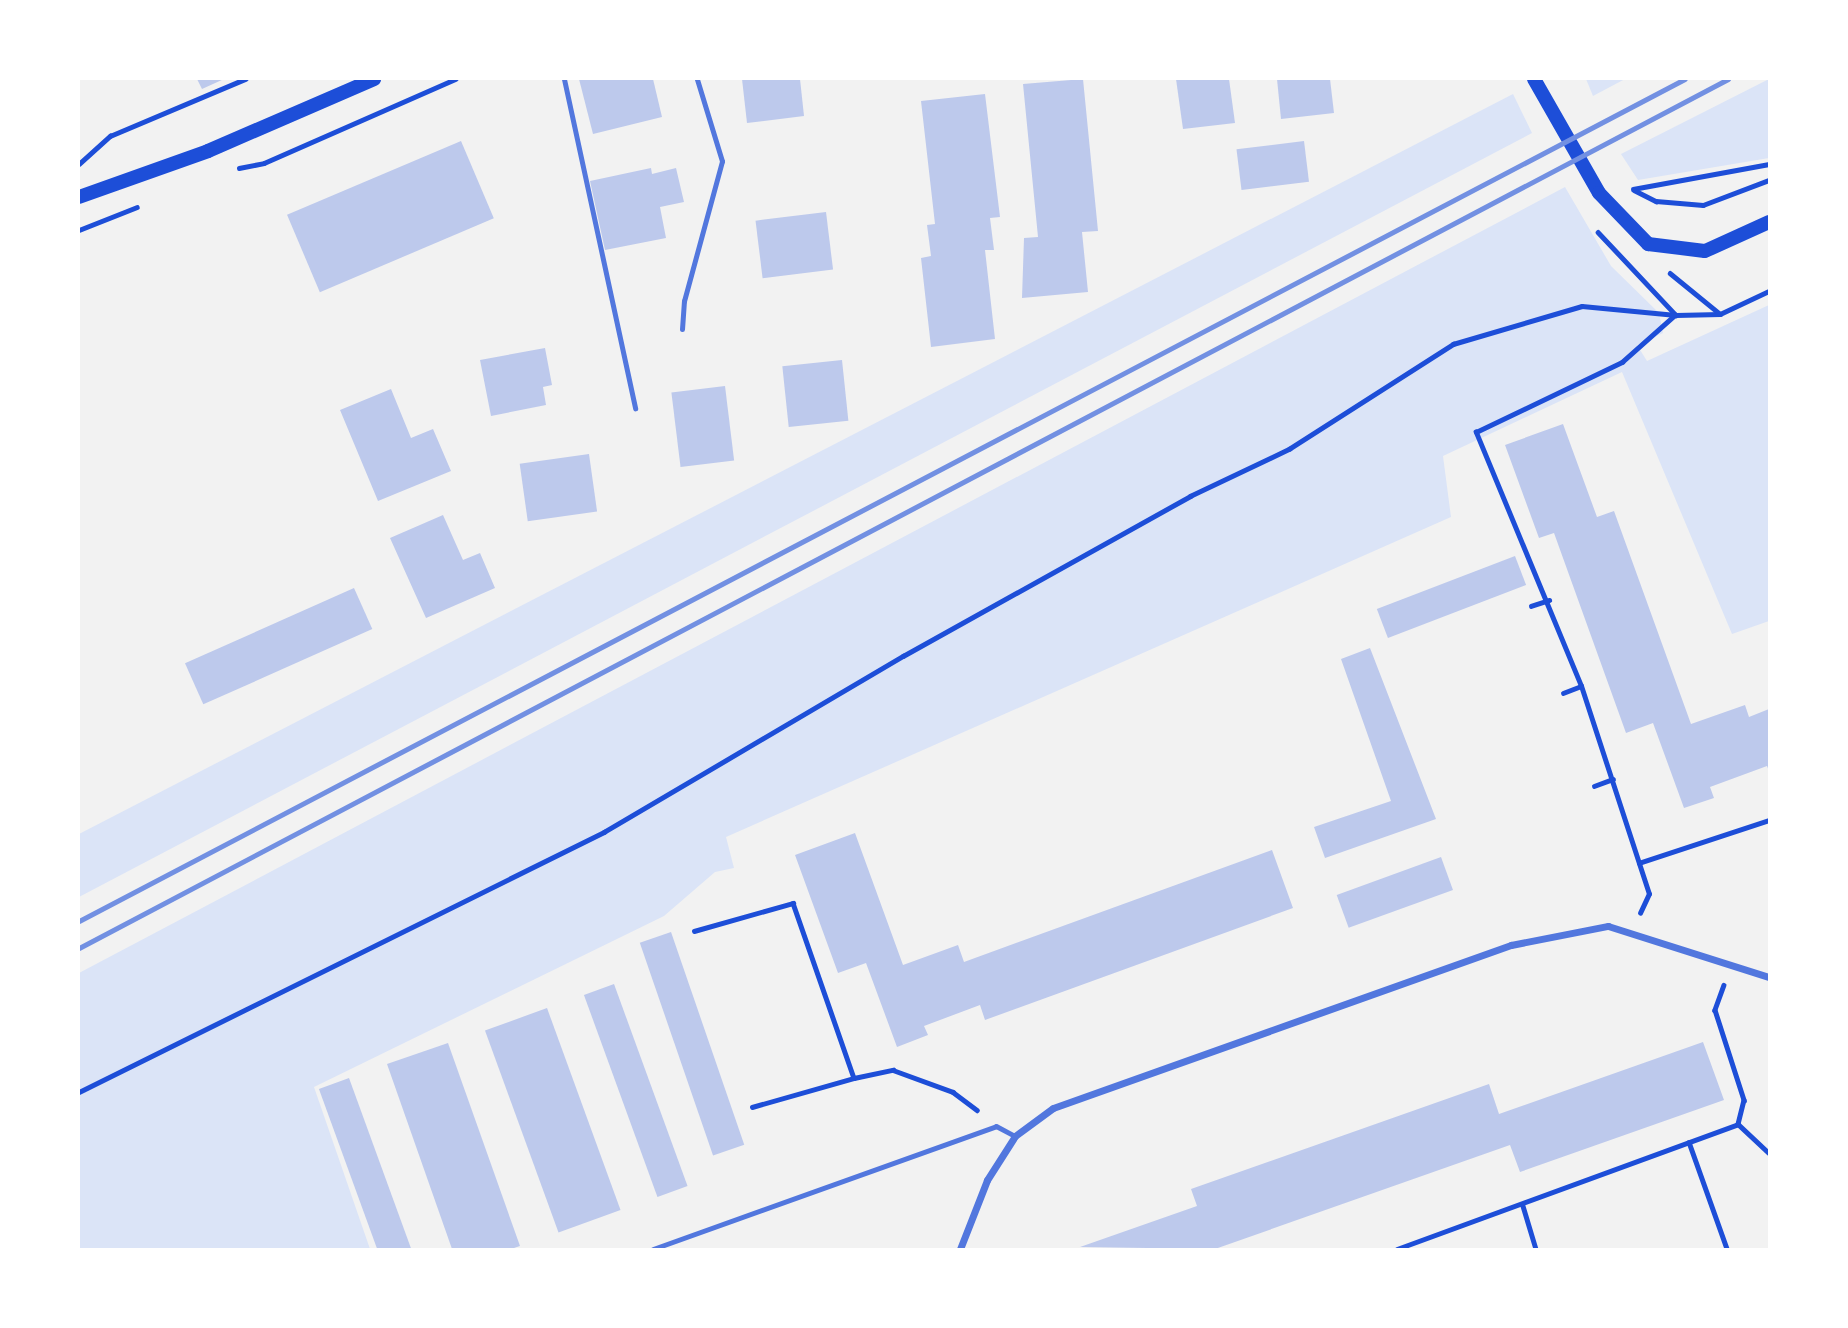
<!DOCTYPE html>
<html>
<head>
<meta charset="utf-8">
<style>
  body { margin:0 }
  #map { position:relative; width:1848px; height:1328px; overflow:hidden; background:#f2f2f2; font-family:"IBM Plex Serif",serif }
  div>[style] { position:absolute }
  .green>* { inset:0; background:#dbe4f7 }
  .building>* { inset:0; background:#bdc9ec; transform-origin:0 0 }
  .path>* { height:4.5px; margin:-2.25px; padding:0 2.25px; transform-origin:2.25px; border-radius:2.25px; background:#1d4ed8 }
  .service>* { height:5px; margin:-2.5px; padding:0 2.5px; transform-origin:2.5px; border-radius:2.5px; background:#5277de }
  .minor>* { height:7px; margin:-3.5px; padding:0 3.5px; transform-origin:3.5px; border-radius:3.5px; background:#5277de }
  .secondary>* { height:14px; margin:-7px; padding:0 7px; transform-origin:7px; border-radius:7px; background:#1d4ed8 }
  .rail>* { height:5px; margin:-2.5px; padding:0 2.5px; transform-origin:2.5px; border-radius:2.5px; background:#7290e2 }
  span { translate:-50% -50%; white-space:nowrap; text-align:center; line-height:1.15; -webkit-text-stroke:7px #fff; paint-order:stroke }
  .frame { position:absolute; inset:0; border:80px solid #fff; pointer-events:none }
</style>
</head>
<body>
<div id="map">
  <div class="green">
    <div style="clip-path:polygon(1586px 79px,1625px 79px,1593px 96px)"></div>
    <div style="clip-path:polygon(1769px 79px,1769px 158px,1638px 180px,1621px 154px)"></div>
    <div style="clip-path:polygon(1513px 94px,1532px 133px,79px 897px,79px 834px)"></div>
    <div style="clip-path:polygon(1565px 187px,1611px 266px,1659px 313px,1663px 333px,1637px 345px,1647px 361px,1769px 305px,1769px 621px,1732px 634px,1622px 372px,1443px 456px,1451px 517px,726px 837px,734px 868px,715px 872px,664px 916px,314px 1087px,370px 1249px,79px 1249px,79px 973px)"></div>
  </div>
  <div class="building">
    <div style="clip-path:polygon(197px 79px,224px 79px,202px 89px)"></div>
    <div style="clip-path:polygon(579px 79px,653px 79px,662px 117px,593px 134px)"></div>
    <div style="clip-path:polygon(742px 79px,800px 79px,804px 116px,747px 123px)"></div>
    <div style="clip-path:polygon(1083px 79px,1098px 231px,1082px 232px,1088px 292px,1022px 298px,1024px 238px,1038px 237px,1023px 84px)"></div>
    <div style="clip-path:polygon(1176px 79px,1229px 79px,1235px 123px,1183px 129px)"></div>
    <div style="clip-path:polygon(1277px 79px,1330px 79px,1334px 113px,1281px 119px)"></div>
    <div style="clip-path:polygon(985px 94px,1000px 217px,990px 218px,994px 250px,985px 250px,995px 339px,931px 347px,921px 258px,931px 256px,927px 225px,935px 224px,921px 101px)"></div>
    <div style="left:461px;top:141px;width:84px;height:189px;rotate:67deg"></div>
    <div style="left:1304px;top:141px;width:41px;height:68px;rotate:83deg"></div>
    <div style="clip-path:polygon(651px 168px,652px 174px,676px 168px,684px 202px,660px 207px,666px 238px,605px 250px,590px 181px)"></div>
    <div style="left:826px;top:212px;width:58px;height:71px;rotate:83deg"></div>
    <div style="clip-path:polygon(545px 348px,552px 385px,543px 387px,546px 405px,491px 416px,480px 360px)"></div>
    <div style="left:842px;top:360px;width:61px;height:60px;rotate:84deg"></div>
    <div style="left:725px;top:386px;width:75px;height:54px;rotate:83deg"></div>
    <div style="clip-path:polygon(391px 389px,411px 438px,433px 429px,451px 471px,378px 501px,340px 410px)"></div>
    <div style="clip-path:polygon(1563px 424px,1597px 517px,1614px 511px,1691px 724px,1745px 705px,1749px 717px,1769px 709px,1769px 771px,1767px 766px,1710px 787px,1714px 798px,1684px 808px,1653px 723px,1626px 733px,1554px 533px,1539px 538px,1505px 445px)"></div>
    <div style="left:589px;top:454px;width:58px;height:70px;rotate:82deg"></div>
    <div style="clip-path:polygon(443px 515px,463px 560px,480px 553px,495px 588px,426px 618px,390px 538px)"></div>
    <div style="left:1515px;top:556px;width:31px;height:148px;rotate:69deg"></div>
    <div style="left:354px;top:588px;width:45px;height:185px;rotate:66deg"></div>
    <div style="clip-path:polygon(1370px 648px,1436px 819px,1325px 858px,1314px 827px,1391px 801px,1341px 659px)"></div>
    <div style="clip-path:polygon(855px 833px,903px 965px,958px 945px,964px 962px,1272px 850px,1293px 908px,985px 1020px,980px 1005px,924px 1026px,928px 1035px,897px 1047px,866px 963px,838px 973px,795px 855px)"></div>
    <div style="left:1441px;top:857px;width:35px;height:111px;rotate:70deg"></div>
    <div style="left:671px;top:932px;width:225px;height:33px;rotate:71deg"></div>
    <div style="left:614px;top:984px;width:215px;height:32px;rotate:70deg"></div>
    <div style="left:547px;top:1008px;width:215px;height:66px;rotate:70deg"></div>
    <div style="clip-path:polygon(1703px 1042px,1724px 1100px,1520px 1172px,1510px 1145px,1215px 1249px,1080px 1247px,1197px 1206px,1191px 1189px,1489px 1084px,1499px 1114px)"></div>
    <div style="clip-path:polygon(448px 1043px,520px 1246px,511px 1249px,452px 1249px,387px 1064px)"></div>
    <div style="left:349px;top:1078px;width:182px;height:32px;rotate:70deg"></div>
  </div>
  <div class="path">
    <div style="left:79px;top:164px;width:42px;rotate:-42.1deg"></div>
    <div style="left:110px;top:136px;width:147px;rotate:-22.9deg"></div>
    <div style="left:239px;top:168px;width:25px;rotate:-11deg"></div>
    <div style="left:264px;top:163px;width:209px;rotate:-23.7deg"></div>
    <div style="left:1633px;top:189px;width:138px;rotate:-10.4deg"></div>
    <div style="left:1634px;top:190px;width:25px;rotate:27deg"></div>
    <div style="left:1656px;top:201px;width:47px;rotate:4.9deg"></div>
    <div style="left:1703px;top:205px;width:71px;rotate:-20.7deg"></div>
    <div style="left:79px;top:230px;width:62px;rotate:-21.6deg"></div>
    <div style="left:1598px;top:232px;width:114px;rotate:46.8deg"></div>
    <div style="left:1676px;top:315px;width:44px;rotate:-1.3deg"></div>
    <div style="left:1720px;top:314px;width:54px;rotate:-25.1deg"></div>
    <div style="left:1670px;top:273px;width:63px;rotate:39.2deg"></div>
    <div style="left:1531px;top:606px;width:19px;rotate:-18deg"></div>
    <div style="left:1563px;top:693px;width:19px;rotate:-21deg"></div>
    <div style="left:1594px;top:786px;width:20px;rotate:-20deg"></div>
    <div style="left:1639px;top:863px;width:137px;rotate:-18.3deg"></div>
    <div style="left:1640px;top:913px;width:21px;rotate:-65deg"></div>
    <div style="left:1649px;top:894px;width:219px;rotate:-108.1deg"></div>
    <div style="left:1581px;top:686px;width:275px;rotate:-112.5deg"></div>
    <div style="left:1476px;top:432px;width:162px;rotate:-25.6deg"></div>
    <div style="left:1622px;top:362px;width:71px;rotate:-41.6deg"></div>
    <div style="left:694px;top:931px;width:103px;rotate:-15.8deg"></div>
    <div style="left:793px;top:903px;width:185px;rotate:70.8deg"></div>
    <div style="left:854px;top:1078px;width:40px;rotate:-12deg"></div>
    <div style="left:893px;top:1070px;width:64px;rotate:20.1deg"></div>
    <div style="left:953px;top:1092px;width:30px;rotate:37deg"></div>
    <div style="left:1724px;top:985px;width:27px;rotate:110deg"></div>
    <div style="left:1715px;top:1010px;width:95px;rotate:72.1deg"></div>
    <div style="left:1744px;top:1100px;width:25px;rotate:104deg"></div>
    <div style="left:79px;top:1092px;width:586px;rotate:-26.35deg"></div>
    <div style="left:604px;top:832px;width:347px;rotate:-30.5deg"></div>
    <div style="left:903px;top:656px;width:329px;rotate:-29.1deg"></div>
    <div style="left:1190px;top:496px;width:110px;rotate:-25.4deg"></div>
    <div style="left:1289px;top:449px;width:195px;rotate:-32.6deg"></div>
    <div style="left:1453px;top:344px;width:134px;rotate:-16.4deg"></div>
    <div style="left:1582px;top:306px;width:94px;rotate:5.5deg"></div>
    <div style="left:752px;top:1107px;width:106px;rotate:-15.9deg"></div>
    <div style="left:1689px;top:1142px;width:114px;rotate:70.4deg"></div>
    <div style="left:1523px;top:1206px;width:45px;rotate:73.2deg"></div>
    <div style="left:1397px;top:1249px;width:363px;rotate:-20.1deg"></div>
    <div style="left:1738px;top:1124px;width:42px;rotate:43.1deg"></div>
  </div>
  <div class="service">
    <div style="left:564px;top:79px;width:337px;rotate:77.8deg"></div>
    <div style="left:682px;top:329px;width:28px;rotate:-86deg"></div>
    <div style="left:684px;top:301px;width:145px;rotate:-74.8deg"></div>
    <div style="left:722px;top:161px;width:86px;rotate:-107deg"></div>
    <div style="left:653px;top:1249px;width:364px;rotate:-19.7deg"></div>
    <div style="left:996px;top:1126px;width:21px;rotate:28deg"></div>
  </div>
  <div class="minor">
    <div style="left:960px;top:1249px;width:74px;rotate:-68.6deg"></div>
    <div style="left:987px;top:1180px;width:52px;rotate:-57.5deg"></div>
    <div style="left:1015px;top:1136px;width:47px;rotate:-36.4deg"></div>
    <div style="left:1053px;top:1108px;width:486px;rotate:-19.6deg"></div>
    <div style="left:1511px;top:945px;width:99px;rotate:-11.1deg"></div>
    <div style="left:1608px;top:926px;width:169px;rotate:17.6deg"></div>
  </div>
  <div class="secondary">
    <div style="left:1534px;top:79px;width:131px;rotate:60.3deg"></div>
    <div style="left:1599px;top:193px;width:71px;rotate:46.1deg"></div>
    <div style="left:1648px;top:244px;width:57px;rotate:7deg"></div>
    <div style="left:1705px;top:251px;width:70px;rotate:-24.4deg"></div>
    <div style="left:79px;top:197px;width:137px;rotate:-19.6deg"></div>
    <div style="left:208px;top:151px;width:181px;rotate:-23.4deg"></div>
  </div>
  <div class="rail">
    <div style="left:79px;top:921px;width:1813px;rotate:-27.67deg"></div>
    <div style="left:79px;top:948px;width:1864px;rotate:-27.79deg"></div>
  </div>
  <div class="frame"></div>
</div>
</body>
</html>
